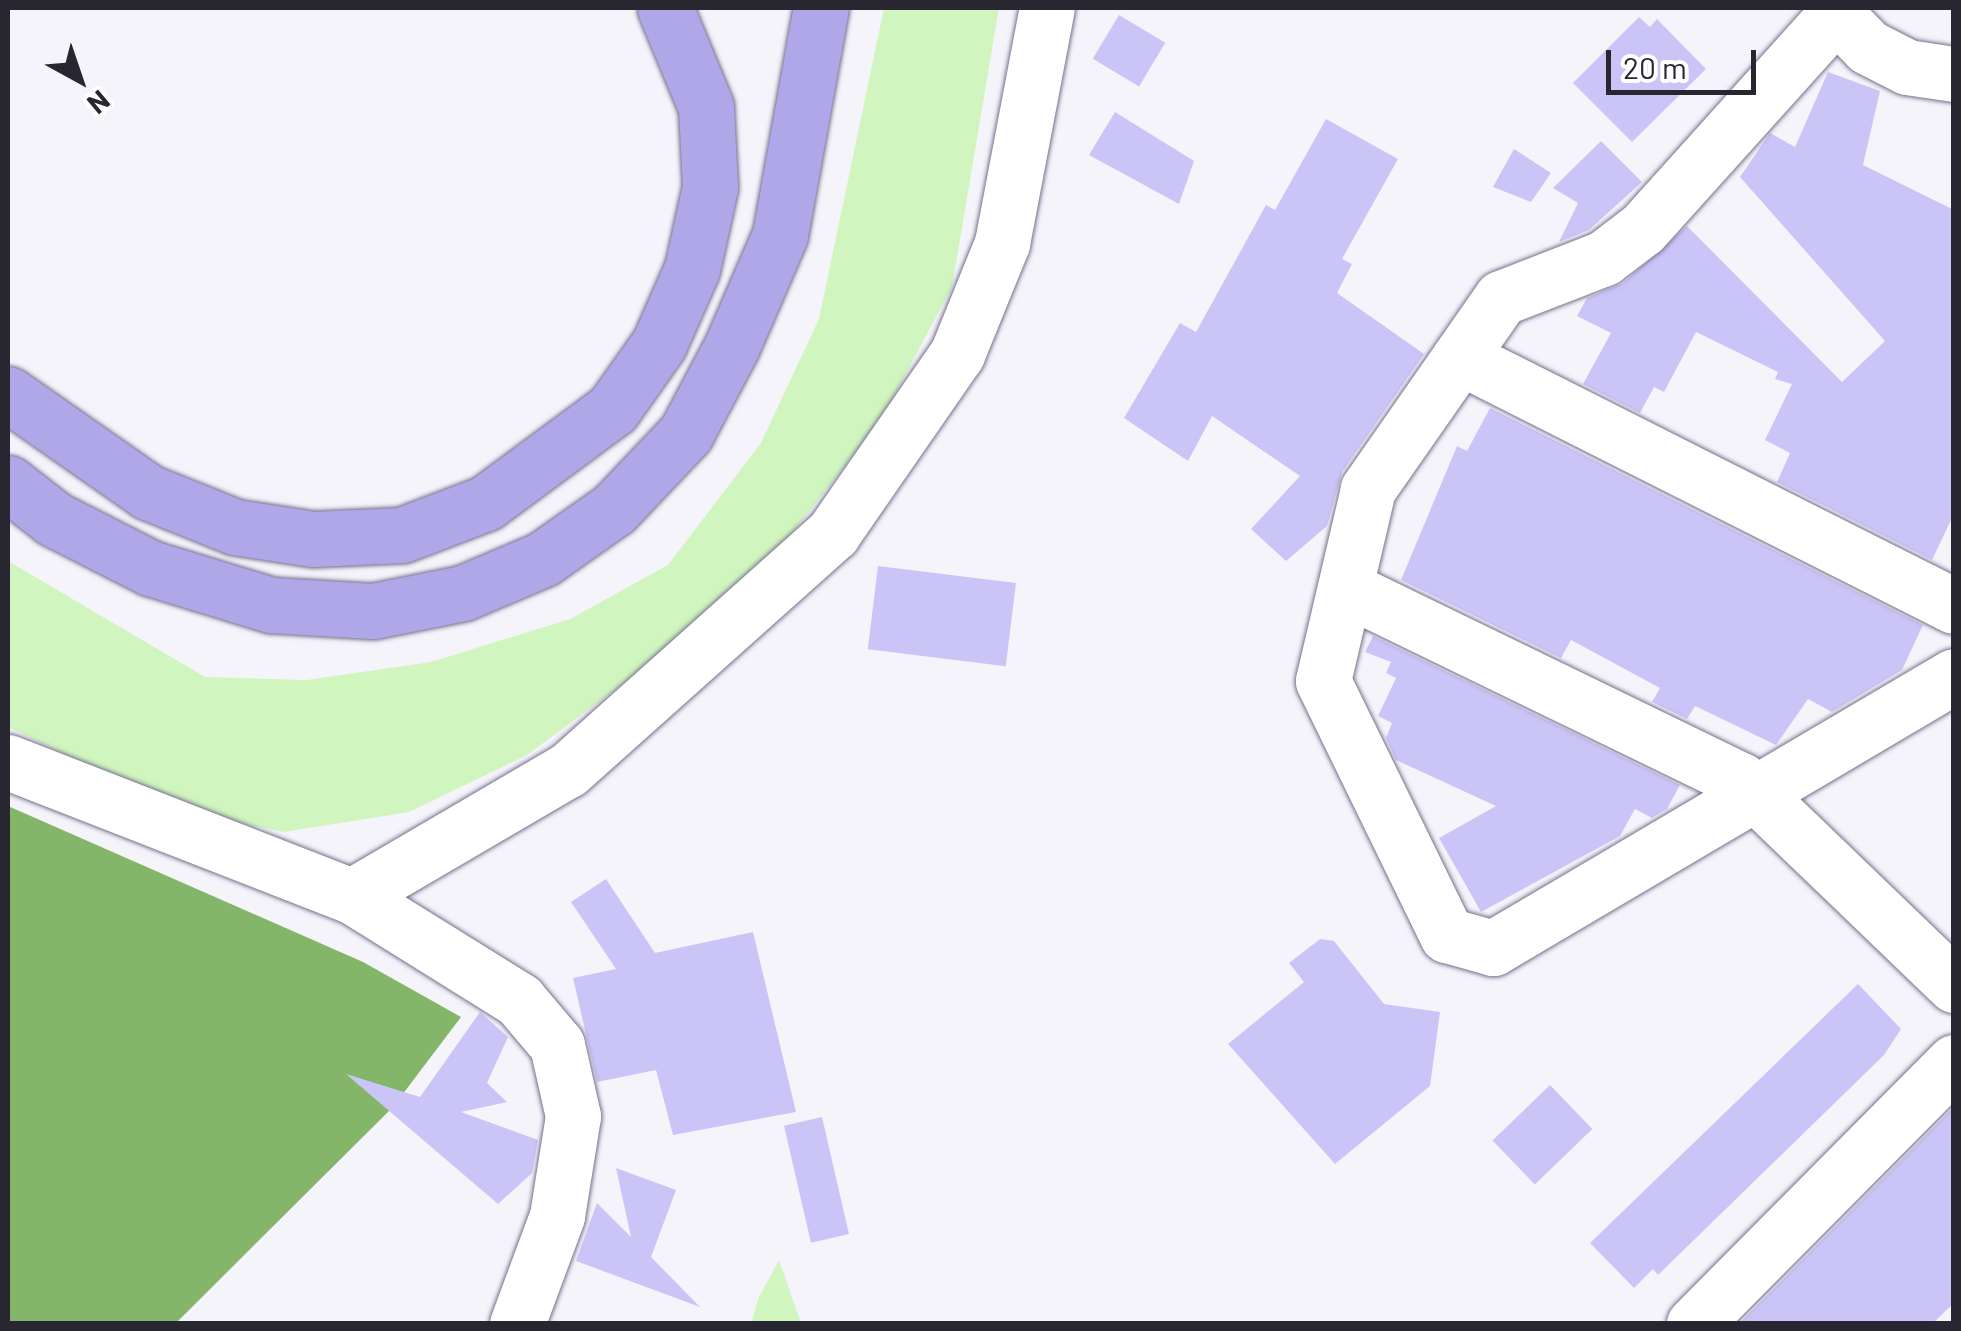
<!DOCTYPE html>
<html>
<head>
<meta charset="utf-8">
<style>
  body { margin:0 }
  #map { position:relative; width:1961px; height:1331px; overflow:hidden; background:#f5f4fb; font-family:Barlow,sans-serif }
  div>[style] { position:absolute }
  .green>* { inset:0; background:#d0f5be }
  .water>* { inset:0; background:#84b66a }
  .building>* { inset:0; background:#cbc5f7; transform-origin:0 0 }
  .roads { filter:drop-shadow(0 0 2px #75718d) drop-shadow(0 0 2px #75718d) }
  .minor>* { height:55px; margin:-27.5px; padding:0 27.5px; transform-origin:27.5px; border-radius:27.5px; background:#fff }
  .motorway>* { height:55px; margin:-27.5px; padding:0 27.5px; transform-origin:27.5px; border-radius:27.5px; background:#b0a7e9 }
  span { translate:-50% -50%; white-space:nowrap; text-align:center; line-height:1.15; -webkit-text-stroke:8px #fff; paint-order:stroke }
  .frame { position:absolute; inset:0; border:10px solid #272631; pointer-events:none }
  .north { position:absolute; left:30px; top:30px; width:100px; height:100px; -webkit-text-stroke:8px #fff; paint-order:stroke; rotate:140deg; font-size:28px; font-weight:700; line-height:40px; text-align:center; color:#272631 }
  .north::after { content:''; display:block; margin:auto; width:35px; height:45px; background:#272631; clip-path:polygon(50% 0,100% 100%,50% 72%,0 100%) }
  .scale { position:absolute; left:1606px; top:50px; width:150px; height:45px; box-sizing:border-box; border:5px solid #272631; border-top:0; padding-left:12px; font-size:30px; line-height:35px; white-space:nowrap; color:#272631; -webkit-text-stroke:8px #fff; paint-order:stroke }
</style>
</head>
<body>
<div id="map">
  <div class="green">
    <div style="clip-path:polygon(884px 8px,999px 8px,952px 287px,881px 420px,770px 561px,631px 678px,527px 755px,409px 812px,284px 832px,188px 813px,8px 727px,8px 561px,205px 677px,307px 680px,431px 662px,570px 619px,668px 565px,761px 443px,819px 319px)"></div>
    <div style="clip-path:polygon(779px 1260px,801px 1323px,751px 1323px,759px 1297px)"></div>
  </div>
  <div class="water">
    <div style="clip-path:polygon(8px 806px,363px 962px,461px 1017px,393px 1107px,176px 1323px,8px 1323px)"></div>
  </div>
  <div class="building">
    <div style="left:1119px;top:15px;width:54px;height:51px;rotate:31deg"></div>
    <div style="clip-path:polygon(1639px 17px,1650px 27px,1657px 19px,1706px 69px,1632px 142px,1573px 83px)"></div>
    <div style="clip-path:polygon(1828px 72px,1880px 91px,1863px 165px,1954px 210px,1954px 514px,1932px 560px,1777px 482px,1790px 453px,1765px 440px,1792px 384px,1775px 379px,1778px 372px,1696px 332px,1664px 392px,1654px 387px,1640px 413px,1583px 384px,1611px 333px,1577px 316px,1587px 298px,1623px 283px,1687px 226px,1842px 382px,1885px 341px,1740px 177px,1770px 133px,1795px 147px)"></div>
    <div style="clip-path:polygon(1115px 112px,1194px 161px,1179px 204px,1089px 155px)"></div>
    <div style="clip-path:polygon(1326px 119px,1398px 159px,1342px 259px,1352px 264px,1337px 293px,1424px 354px,1342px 472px,1327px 526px,1286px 561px,1251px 529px,1300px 476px,1212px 416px,1188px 461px,1124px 418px,1180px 323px,1196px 332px,1266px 205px,1275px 210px)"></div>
    <div style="clip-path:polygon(1601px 141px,1642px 182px,1589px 230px,1559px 242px,1578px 203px,1553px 188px)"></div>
    <div style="clip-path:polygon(1514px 149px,1551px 173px,1531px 202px,1493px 187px)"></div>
    <div style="clip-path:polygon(1490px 408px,1923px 625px,1902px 670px,1832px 712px,1808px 699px,1776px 745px,1695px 706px,1687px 719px,1652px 702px,1660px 688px,1571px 640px,1561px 658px,1401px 580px,1457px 446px,1467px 451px)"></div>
    <div style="left:878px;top:566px;width:139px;height:84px;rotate:7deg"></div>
    <div style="clip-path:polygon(1373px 636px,1680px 785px,1667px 809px,1652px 818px,1635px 809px,1620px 836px,1481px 912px,1439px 838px,1496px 806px,1396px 760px,1386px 738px,1392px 723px,1378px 716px,1396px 678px,1386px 673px,1391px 662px,1365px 652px)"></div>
    <div style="clip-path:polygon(606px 879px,655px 953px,753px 932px,796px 1112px,673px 1135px,656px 1070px,597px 1082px,573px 978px,616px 969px,571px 902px)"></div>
    <div style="clip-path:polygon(1320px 939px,1334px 941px,1384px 1004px,1440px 1012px,1430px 1086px,1335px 1164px,1228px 1044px,1304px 982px,1289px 963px)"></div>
    <div style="clip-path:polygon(1858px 984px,1901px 1029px,1884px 1055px,1658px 1275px,1653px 1269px,1634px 1288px,1590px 1243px)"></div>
    <div style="clip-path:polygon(480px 1012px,508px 1037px,487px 1083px,507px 1102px,461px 1112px,538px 1140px,532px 1173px,498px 1204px,346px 1074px,420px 1097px)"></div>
    <div style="left:1550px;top:1085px;width:61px;height:80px;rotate:46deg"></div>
    <div style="clip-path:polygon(1954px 1107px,1954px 1303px,1932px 1324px,1739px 1324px)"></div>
    <div style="left:822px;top:1117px;width:120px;height:39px;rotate:77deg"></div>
    <div style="clip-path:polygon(616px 1168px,676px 1190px,651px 1257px,700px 1307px,576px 1261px,597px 1203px,631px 1237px)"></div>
  </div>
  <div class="roads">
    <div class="minor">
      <div style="left:1830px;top:8px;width:54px;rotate:45.7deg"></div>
      <div style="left:1868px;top:47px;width:44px;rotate:27.1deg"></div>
      <div style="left:1907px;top:67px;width:48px;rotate:8.5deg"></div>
      <div style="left:1834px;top:16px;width:287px;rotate:132deg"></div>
      <div style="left:1642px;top:229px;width:48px;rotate:142.7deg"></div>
      <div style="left:1604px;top:258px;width:110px;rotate:158.8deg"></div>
      <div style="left:1501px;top:298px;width:233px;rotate:124.9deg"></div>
      <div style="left:1368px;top:489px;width:197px;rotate:103.2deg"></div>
      <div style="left:1323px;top:681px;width:283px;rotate:64deg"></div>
      <div style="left:1447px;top:935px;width:48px;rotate:15.8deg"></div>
      <div style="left:1493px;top:948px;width:535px;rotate:-30.54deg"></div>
      <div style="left:1460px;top:357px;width:553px;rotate:26.75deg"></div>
      <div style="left:1345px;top:588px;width:440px;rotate:25.9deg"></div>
      <div style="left:1741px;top:780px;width:296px;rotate:43.9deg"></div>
      <div style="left:8px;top:762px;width:369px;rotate:21.3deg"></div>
      <div style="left:352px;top:896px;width:197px;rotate:31.9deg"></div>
      <div style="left:519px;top:1000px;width:59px;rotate:49.8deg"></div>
      <div style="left:557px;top:1045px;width:73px;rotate:77.3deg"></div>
      <div style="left:573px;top:1116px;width:101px;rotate:99.1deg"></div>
      <div style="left:557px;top:1216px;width:115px;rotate:110.3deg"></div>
      <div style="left:352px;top:896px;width:250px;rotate:-30.3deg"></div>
      <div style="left:568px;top:770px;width:356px;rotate:-41.8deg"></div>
      <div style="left:833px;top:533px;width:218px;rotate:-55.3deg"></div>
      <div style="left:957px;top:354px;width:120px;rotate:-67.9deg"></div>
      <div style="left:1002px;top:243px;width:239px;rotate:-79.2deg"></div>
      <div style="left:1694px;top:1324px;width:369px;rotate:-45.2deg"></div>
    </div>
    <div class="motorway">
      <div style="left:8px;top:394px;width:171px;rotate:35deg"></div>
      <div style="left:148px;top:492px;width:94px;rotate:21.9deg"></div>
      <div style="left:235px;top:527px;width:79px;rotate:8.7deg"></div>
      <div style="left:313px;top:539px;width:89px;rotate:-2.6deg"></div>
      <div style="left:402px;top:535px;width:90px;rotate:-20.9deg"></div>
      <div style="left:486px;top:503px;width:158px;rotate:-36.5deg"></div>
      <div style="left:613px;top:409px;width:80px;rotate:-54.7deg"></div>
      <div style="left:659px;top:344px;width:82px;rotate:-66.3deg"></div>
      <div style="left:692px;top:269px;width:84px;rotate:-77.6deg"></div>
      <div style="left:710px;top:187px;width:80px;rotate:-92.9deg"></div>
      <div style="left:706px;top:107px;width:107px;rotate:-112.5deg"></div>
      <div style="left:8px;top:483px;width:58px;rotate:38deg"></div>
      <div style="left:54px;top:519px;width:108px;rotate:27deg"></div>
      <div style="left:150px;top:568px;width:127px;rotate:17deg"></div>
      <div style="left:271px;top:605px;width:102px;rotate:3.4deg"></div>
      <div style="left:373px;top:611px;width:92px;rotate:-11.3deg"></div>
      <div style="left:463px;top:593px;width:87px;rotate:-23deg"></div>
      <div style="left:543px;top:559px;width:87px;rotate:-35.2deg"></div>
      <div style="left:614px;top:509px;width:105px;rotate:-46.5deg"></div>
      <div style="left:686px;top:433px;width:98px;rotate:-62.1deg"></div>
      <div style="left:732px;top:346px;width:121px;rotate:-66.6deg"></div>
      <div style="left:780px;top:235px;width:231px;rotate:-79.8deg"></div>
    </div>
  </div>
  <div class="frame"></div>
  <div class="north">N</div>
  <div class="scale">20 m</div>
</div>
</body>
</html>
